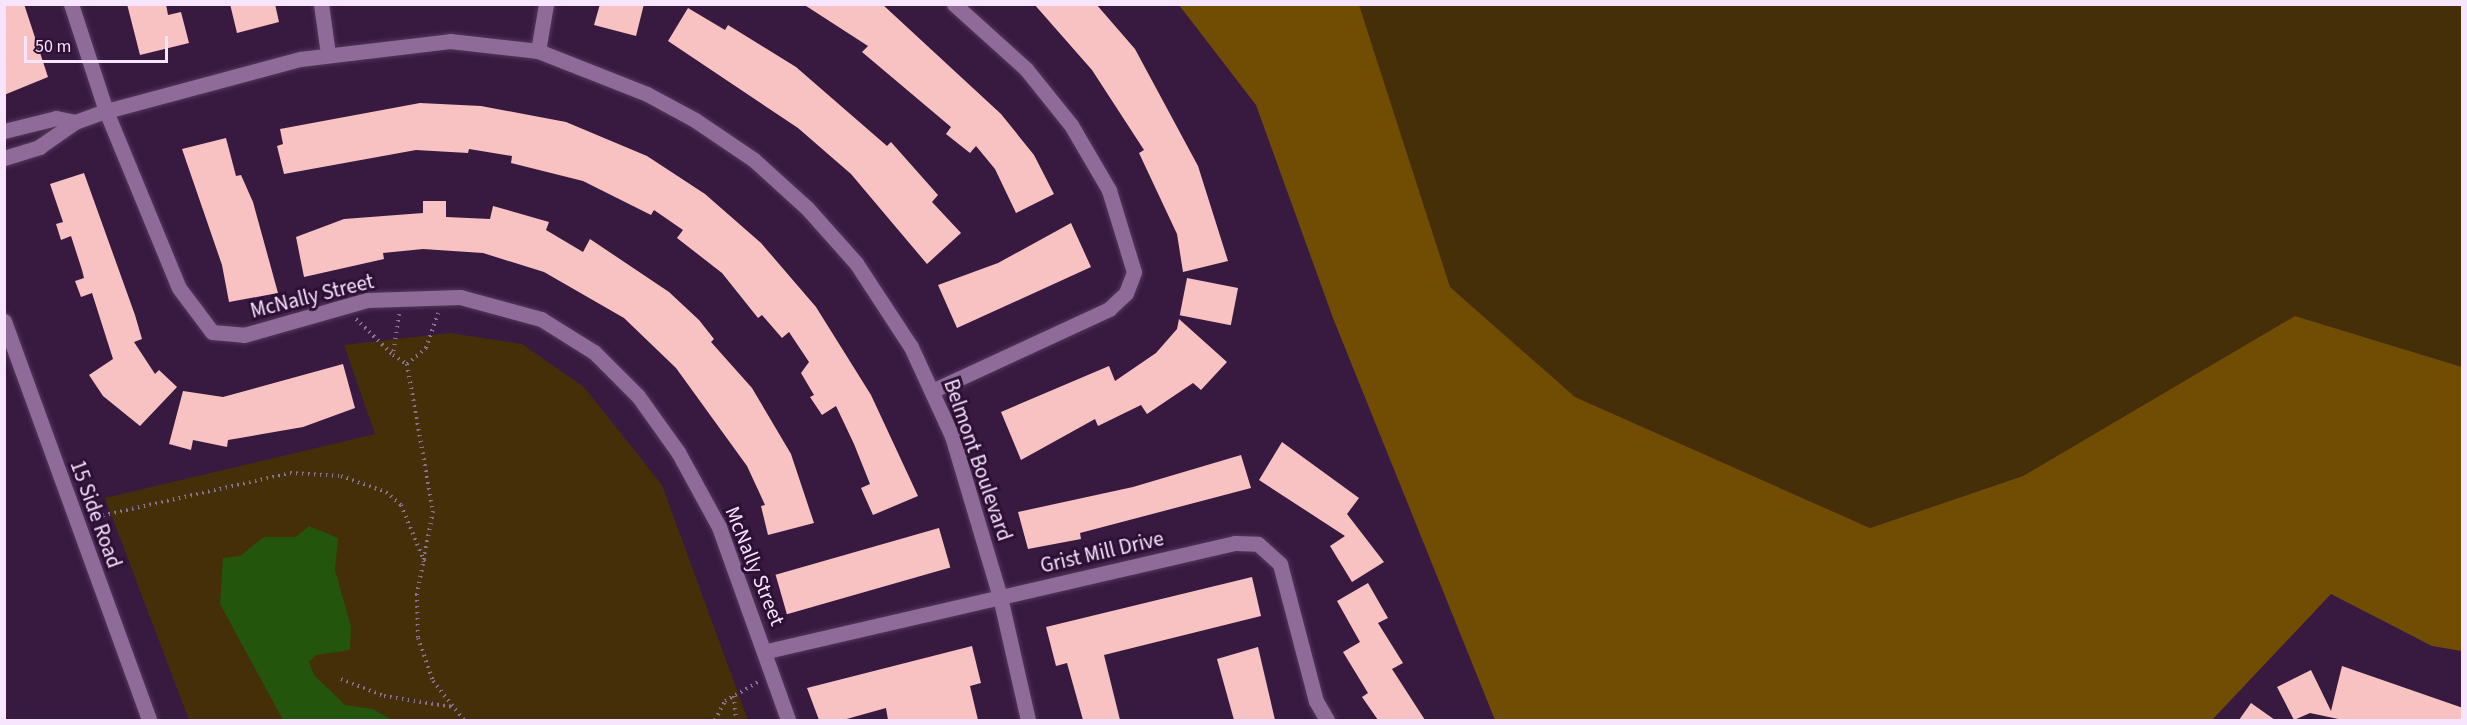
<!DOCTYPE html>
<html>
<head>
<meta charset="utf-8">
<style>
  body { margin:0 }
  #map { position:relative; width:2467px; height:725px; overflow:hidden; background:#381a41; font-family:"Source Sans 3",sans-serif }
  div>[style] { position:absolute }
  .green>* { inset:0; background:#442f09 }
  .forest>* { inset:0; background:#704d02 }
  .water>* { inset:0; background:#23550c }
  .building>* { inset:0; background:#f8c2c2; transform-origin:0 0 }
  .path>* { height:4px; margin-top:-2px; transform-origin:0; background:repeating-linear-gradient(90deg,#8a7091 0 1.5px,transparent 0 6px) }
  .roads { filter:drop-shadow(0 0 2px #53385a) drop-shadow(0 0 2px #53385a) }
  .street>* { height:15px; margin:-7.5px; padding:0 7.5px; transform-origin:7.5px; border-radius:7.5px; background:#8e6b98 }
  .secondary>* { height:15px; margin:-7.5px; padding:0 7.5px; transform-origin:7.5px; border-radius:7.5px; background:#8e6b98 }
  span { translate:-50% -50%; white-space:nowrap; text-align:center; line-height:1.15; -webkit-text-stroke:6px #2e1036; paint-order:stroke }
  .street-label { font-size:21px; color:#f7e4fd }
  .frame { position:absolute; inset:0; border:6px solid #f7e4fd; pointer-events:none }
  .scale { position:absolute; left:24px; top:36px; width:144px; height:27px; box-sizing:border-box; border:3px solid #f7e4fd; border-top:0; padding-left:8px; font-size:18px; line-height:21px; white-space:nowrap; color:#f7e4fd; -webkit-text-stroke:4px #2e1036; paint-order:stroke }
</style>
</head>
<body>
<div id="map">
  <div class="green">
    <div style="clip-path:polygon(1355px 5px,2462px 5px,2462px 367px,2295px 316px,2023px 476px,1870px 528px,1575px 397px,1450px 287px)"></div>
    <div style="clip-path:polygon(450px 333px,522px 344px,584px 387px,662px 485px,748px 720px,189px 720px,105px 498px,375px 434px,344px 345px)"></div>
  </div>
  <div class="forest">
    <div style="clip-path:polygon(1179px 5px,1359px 5px,1450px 287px,1575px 397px,1870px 528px,2023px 476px,2295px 316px,2462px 367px,2462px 651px,2432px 646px,2331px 594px,2212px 720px,1495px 720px,1333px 318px,1256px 105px)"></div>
  </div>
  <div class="water">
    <div style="clip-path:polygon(309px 526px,338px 538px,335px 570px,351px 627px,350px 650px,316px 655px,309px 662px,314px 675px,345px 705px,373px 709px,392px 720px,283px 720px,220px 604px,223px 558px,240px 556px,264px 537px,296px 537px)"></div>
  </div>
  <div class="building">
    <div style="clip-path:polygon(4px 4px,24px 4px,48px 77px,4px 95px)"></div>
    <div style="clip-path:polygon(127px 4px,166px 4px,168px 15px,181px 12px,189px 43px,140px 55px)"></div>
    <div style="clip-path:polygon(230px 4px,275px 4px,279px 22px,237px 33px)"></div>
    <div style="clip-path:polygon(600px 4px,644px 4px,636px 36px,594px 25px)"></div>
    <div style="clip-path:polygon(803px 4px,882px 4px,1001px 114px,1034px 155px,1054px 194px,1016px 213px,995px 169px,976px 146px,970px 153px,946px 134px,951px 127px,862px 52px,868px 46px)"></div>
    <div style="clip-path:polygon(1034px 4px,1096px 4px,1135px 49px,1198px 166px,1228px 261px,1183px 272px,1177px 234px,1139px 153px,1144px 150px,1092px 70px)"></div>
    <div style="clip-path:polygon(688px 8px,725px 30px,728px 25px,796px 67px,887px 146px,891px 142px,938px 195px,932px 202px,961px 233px,927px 264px,851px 174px,798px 128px,668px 41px)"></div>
    <div style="clip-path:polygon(420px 103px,481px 106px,566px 122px,647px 156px,705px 194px,761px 243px,816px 307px,871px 395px,918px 496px,873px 515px,861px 488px,870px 484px,854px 444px,836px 406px,822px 415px,810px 397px,814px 395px,801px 373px,809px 362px,789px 332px,782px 338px,762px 315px,758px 318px,722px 273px,677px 238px,683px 230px,654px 210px,651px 215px,583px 181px,511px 163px,512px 156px,469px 149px,468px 153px,416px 150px,284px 174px,277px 146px,283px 144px,280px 129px)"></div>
    <div style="clip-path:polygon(226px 138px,236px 176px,241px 175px,253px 202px,278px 293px,229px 302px,222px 265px,182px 149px)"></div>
    <div style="clip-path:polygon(84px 173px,135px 315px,142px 339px,134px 342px,155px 374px,159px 370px,177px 387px,140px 426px,103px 396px,89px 375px,113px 359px,92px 293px,81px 297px,75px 281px,84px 278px,82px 270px,71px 236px,61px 240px,56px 224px,63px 222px,50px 184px)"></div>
    <div style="clip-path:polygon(423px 201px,446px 201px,446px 217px,490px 219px,493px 206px,549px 222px,546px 230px,583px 252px,590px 239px,669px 292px,699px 320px,714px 339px,711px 342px,752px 388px,791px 454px,814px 523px,768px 535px,761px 506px,765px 505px,747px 466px,676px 368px,624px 318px,544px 272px,483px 253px,423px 249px,383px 253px,384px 259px,304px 277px,296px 237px,344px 219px,423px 213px)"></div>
    <div style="clip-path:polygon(1071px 223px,1091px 267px,957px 328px,938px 285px,998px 263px)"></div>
    <div style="left:1187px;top:278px;width:52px;height:38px;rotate:11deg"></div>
    <div style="clip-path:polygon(1179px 319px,1227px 362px,1201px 390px,1193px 383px,1147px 414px,1141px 405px,1098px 426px,1095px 419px,1021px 460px,1001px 412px,1109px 366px,1115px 381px,1156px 353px,1177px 329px)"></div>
    <div style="clip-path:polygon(343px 364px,355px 408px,303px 427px,228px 440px,227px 447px,193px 440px,191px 450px,169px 444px,183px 391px,223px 397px)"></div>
    <div style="clip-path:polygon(1282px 442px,1359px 498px,1347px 514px,1384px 562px,1352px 582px,1330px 546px,1345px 536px,1259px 480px)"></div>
    <div style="clip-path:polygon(1241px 455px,1251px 488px,1080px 533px,1081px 539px,1028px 549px,1018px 512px,1133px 487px)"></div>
    <div style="left:939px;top:528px;width:41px;height:170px;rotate:74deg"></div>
    <div style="clip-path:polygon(1252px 577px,1261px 616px,1104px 655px,1120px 720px,1083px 720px,1067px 663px,1056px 666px,1046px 627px)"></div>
    <div style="clip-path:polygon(1368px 583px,1388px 618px,1378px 623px,1403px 663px,1392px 669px,1425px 720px,1378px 720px,1362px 697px,1368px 693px,1343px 652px,1360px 642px,1337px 601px)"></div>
    <div style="clip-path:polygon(972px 646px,981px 683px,970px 686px,978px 720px,888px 720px,886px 708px,843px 720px,819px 720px,807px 688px)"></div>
    <div style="clip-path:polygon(1258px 647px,1275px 720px,1234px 720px,1217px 659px)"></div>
    <div style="clip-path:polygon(2342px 666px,2463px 708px,2463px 720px,2343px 720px,2310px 713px,2294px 720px,2277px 687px,2311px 670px,2331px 711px)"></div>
    <div style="clip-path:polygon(2251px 703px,2275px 720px,2239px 720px)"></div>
  </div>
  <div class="path">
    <div style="left:399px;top:314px;width:41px;rotate:98.3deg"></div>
    <div style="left:393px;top:355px;width:17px;rotate:33deg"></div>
    <div style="left:407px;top:364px;width:149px;rotate:80deg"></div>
    <div style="left:433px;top:511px;width:85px;rotate:100.9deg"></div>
    <div style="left:417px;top:594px;width:44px;rotate:88.7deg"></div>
    <div style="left:418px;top:638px;width:46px;rotate:70.8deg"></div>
    <div style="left:433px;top:681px;width:50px;rotate:51.5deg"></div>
    <div style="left:356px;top:319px;width:52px;rotate:44.2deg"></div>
    <div style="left:407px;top:364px;width:25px;rotate:-40deg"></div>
    <div style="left:426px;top:348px;width:37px;rotate:-71deg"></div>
    <div style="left:91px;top:518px;width:204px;rotate:-12.7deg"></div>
    <div style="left:290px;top:473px;width:51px;rotate:3.4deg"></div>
    <div style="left:341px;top:476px;width:48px;rotate:19.6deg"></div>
    <div style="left:386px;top:492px;width:20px;rotate:41deg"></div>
    <div style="left:401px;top:505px;width:63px;rotate:67.5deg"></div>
    <div style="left:341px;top:679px;width:46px;rotate:21.6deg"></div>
    <div style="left:384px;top:696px;width:70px;rotate:9.1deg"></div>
    <div style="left:734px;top:696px;width:24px;rotate:85deg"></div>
    <div style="left:715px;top:720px;width:21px;rotate:-62deg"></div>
    <div style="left:725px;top:701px;width:39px;rotate:-30deg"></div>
  </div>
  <div class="roads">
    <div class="street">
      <div style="left:71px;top:4px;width:113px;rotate:71.9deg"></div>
      <div style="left:106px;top:111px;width:191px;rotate:67.6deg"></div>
      <div style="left:179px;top:288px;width:55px;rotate:53.1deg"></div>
      <div style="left:212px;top:332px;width:32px;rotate:5deg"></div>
      <div style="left:244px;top:335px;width:128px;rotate:-15.9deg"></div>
      <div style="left:367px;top:300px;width:93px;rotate:-1.8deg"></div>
      <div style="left:460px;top:297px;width:84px;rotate:15.2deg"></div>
      <div style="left:541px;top:319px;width:62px;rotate:31.9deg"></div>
      <div style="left:594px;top:352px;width:62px;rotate:45deg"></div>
      <div style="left:638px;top:396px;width:69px;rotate:54.5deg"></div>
      <div style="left:678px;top:452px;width:85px;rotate:61.3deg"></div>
      <div style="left:719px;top:527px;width:205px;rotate:70.3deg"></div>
      <div style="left:321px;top:4px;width:50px;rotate:82deg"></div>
      <div style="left:538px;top:51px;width:48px;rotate:-80.3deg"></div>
      <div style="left:934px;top:390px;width:193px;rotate:-24.8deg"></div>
      <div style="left:1109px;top:309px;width:23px;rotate:-43deg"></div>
      <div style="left:1126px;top:293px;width:22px;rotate:-69deg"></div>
      <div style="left:1134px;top:272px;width:86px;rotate:-107deg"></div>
      <div style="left:1109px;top:190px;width:75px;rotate:-120.3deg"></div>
      <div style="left:1071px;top:125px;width:72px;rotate:-128.8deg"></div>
      <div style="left:1026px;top:69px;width:97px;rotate:-137.9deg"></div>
      <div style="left:767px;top:651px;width:480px;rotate:-13deg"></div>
      <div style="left:1235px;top:543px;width:23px;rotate:2deg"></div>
      <div style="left:1258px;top:544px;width:30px;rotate:42deg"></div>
      <div style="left:1280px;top:564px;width:142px;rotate:75.3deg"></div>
      <div style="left:1316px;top:701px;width:22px;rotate:60deg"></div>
    </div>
    <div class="secondary">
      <div style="left:4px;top:131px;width:54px;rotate:-14deg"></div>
      <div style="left:56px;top:118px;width:19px;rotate:12deg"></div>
      <div style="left:4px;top:158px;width:37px;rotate:-17deg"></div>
      <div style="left:39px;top:147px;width:44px;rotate:-34.8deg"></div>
      <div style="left:75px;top:122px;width:33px;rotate:-20deg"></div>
      <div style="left:106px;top:111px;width:201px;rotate:-15deg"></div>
      <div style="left:300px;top:59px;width:151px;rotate:-6.8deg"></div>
      <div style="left:450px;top:41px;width:89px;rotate:6.5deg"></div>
      <div style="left:538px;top:51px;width:117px;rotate:21.5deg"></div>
      <div style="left:647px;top:94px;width:55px;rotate:28.4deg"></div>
      <div style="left:695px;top:120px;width:71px;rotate:34.1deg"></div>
      <div style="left:754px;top:160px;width:72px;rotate:42.2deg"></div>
      <div style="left:807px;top:208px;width:74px;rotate:48.3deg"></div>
      <div style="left:856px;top:263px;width:100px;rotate:56.8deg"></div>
      <div style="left:911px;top:347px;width:98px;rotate:65.3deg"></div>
      <div style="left:952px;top:436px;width:168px;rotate:73.4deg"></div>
      <div style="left:1000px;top:597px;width:126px;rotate:77.2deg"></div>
      <div style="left:4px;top:321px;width:425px;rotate:70deg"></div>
    </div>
  </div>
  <div class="street-label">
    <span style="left:312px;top:296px;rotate:-14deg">McNally Street</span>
    <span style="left:978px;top:460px;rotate:71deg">Belmont Boulevard</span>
    <span style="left:96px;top:514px;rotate:70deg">15 Side Road</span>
    <span style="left:1102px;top:552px;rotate:-13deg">Grist Mill Drive</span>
    <span style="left:755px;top:566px;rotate:68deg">McNally Street</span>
  </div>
  <div class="frame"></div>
  <div class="scale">50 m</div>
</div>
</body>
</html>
